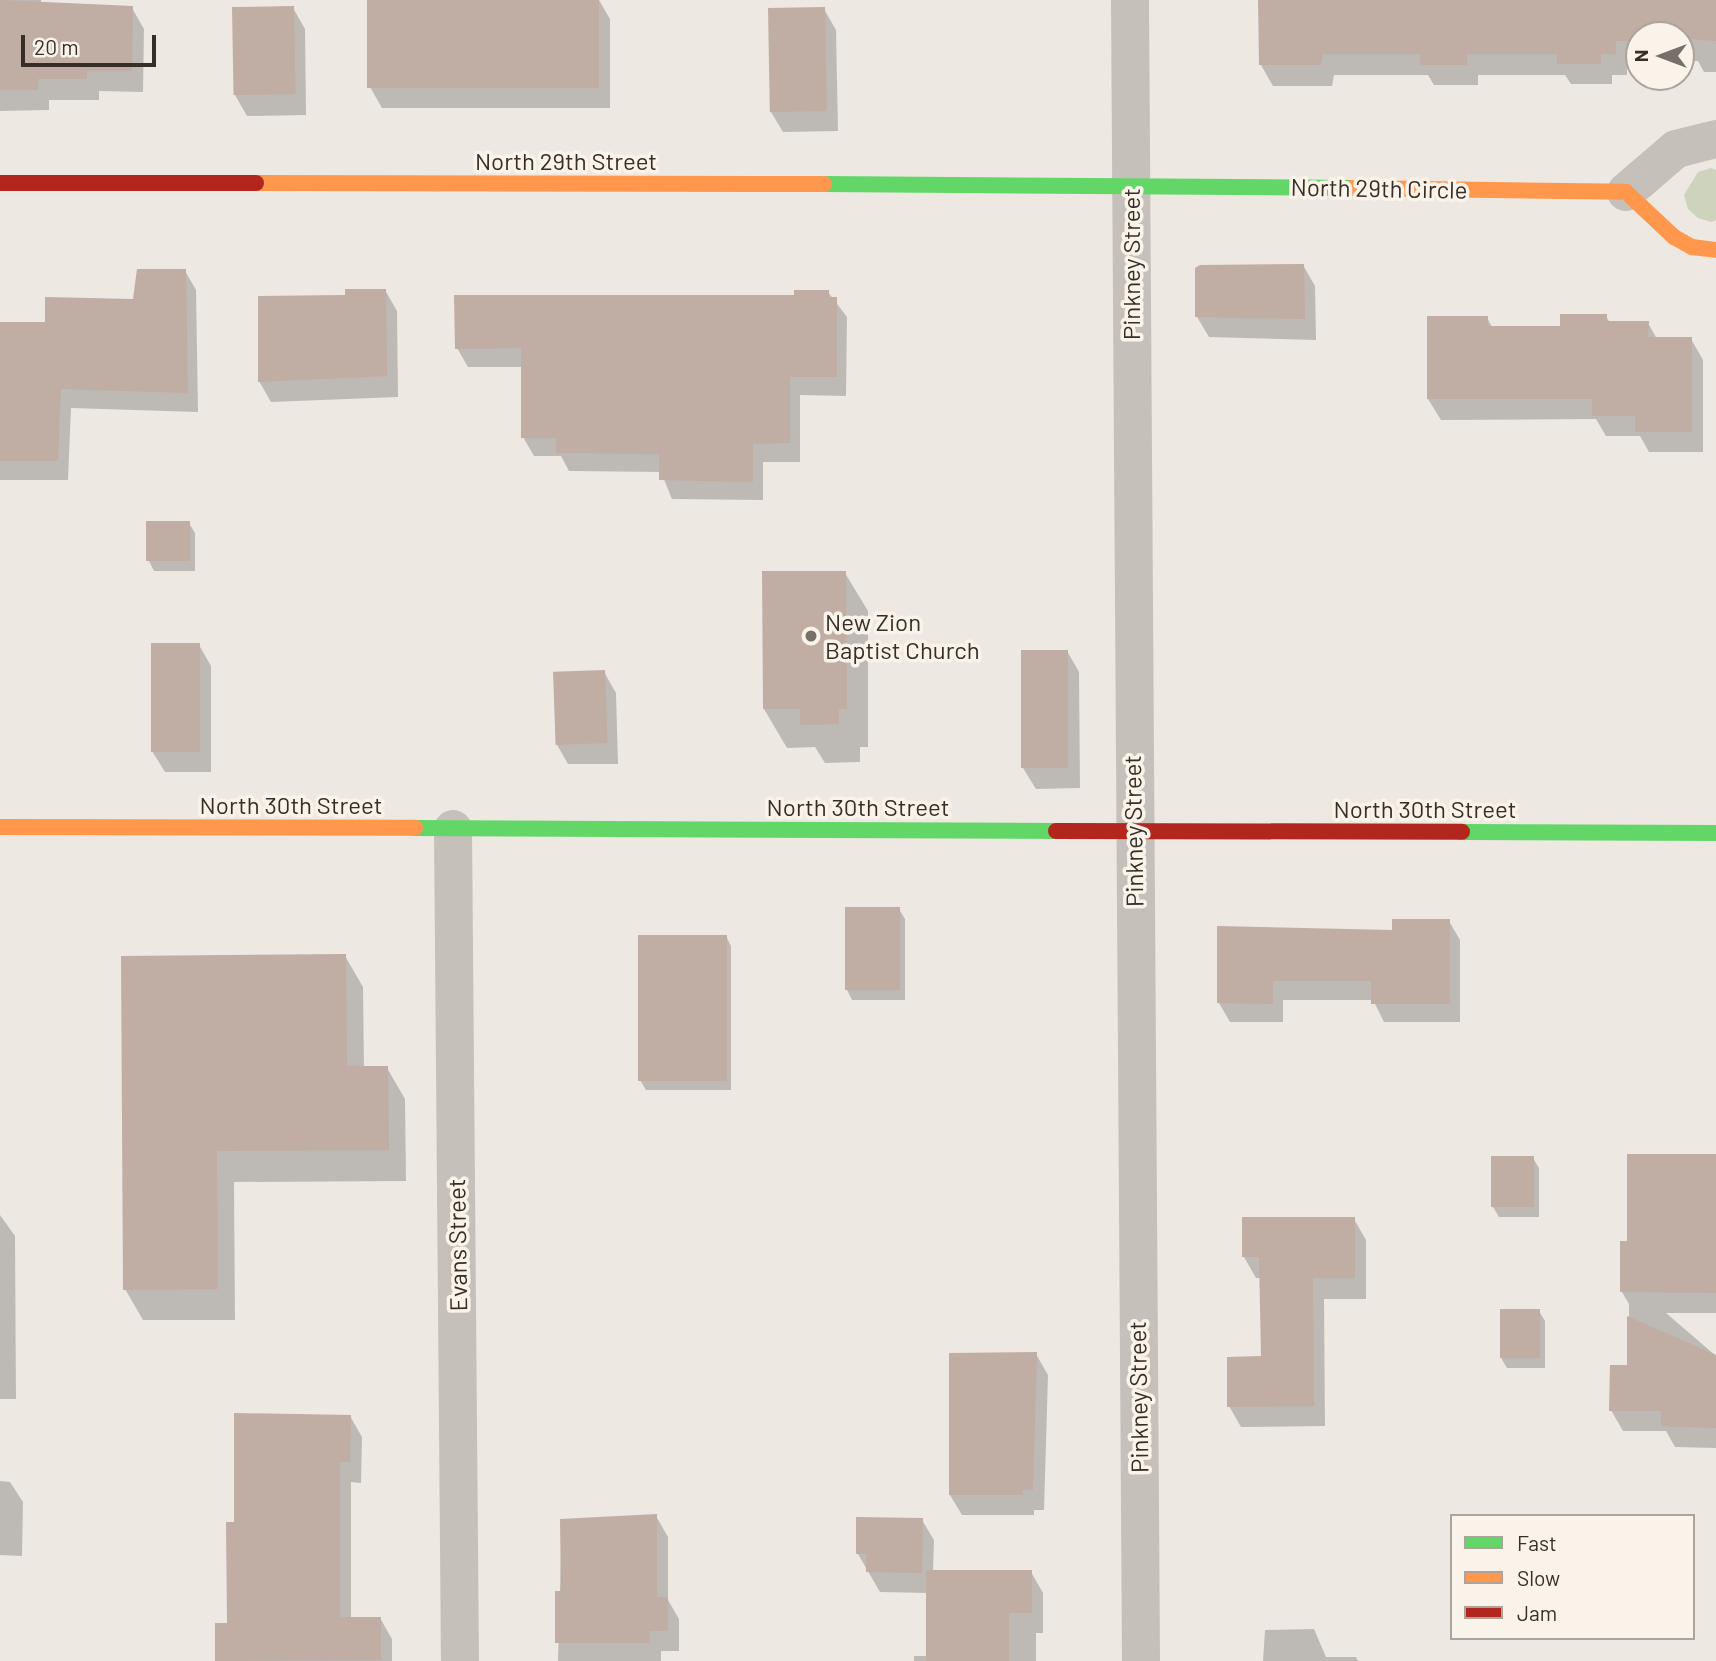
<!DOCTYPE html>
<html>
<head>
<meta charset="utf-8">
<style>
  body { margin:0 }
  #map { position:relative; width:1716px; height:1661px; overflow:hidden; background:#ede8e2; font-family:Barlow,sans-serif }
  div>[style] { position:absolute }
  .green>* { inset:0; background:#cdd3bc }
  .shadow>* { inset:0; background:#0003 }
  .building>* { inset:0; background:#c0ada4; transform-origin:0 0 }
  .street>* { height:38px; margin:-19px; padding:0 19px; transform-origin:19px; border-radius:19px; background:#c6c0ba }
  .fast>* { height:16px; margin:-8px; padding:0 8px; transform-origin:8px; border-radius:8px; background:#63d668 }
  .slow>* { height:16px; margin:-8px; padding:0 8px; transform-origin:8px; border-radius:8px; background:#ff974d }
  .jam>* { height:16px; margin:-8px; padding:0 8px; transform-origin:8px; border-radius:8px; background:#b3261e }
  .dots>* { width:19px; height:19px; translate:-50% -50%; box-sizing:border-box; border:4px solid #faf3e9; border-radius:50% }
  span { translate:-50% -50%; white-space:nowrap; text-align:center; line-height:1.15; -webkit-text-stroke:7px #faf3e9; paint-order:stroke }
  .street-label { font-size:24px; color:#372e28 }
  .poi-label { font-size:24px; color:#372e28 }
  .left { translate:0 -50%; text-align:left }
  .legend { position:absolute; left:1450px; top:1514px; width:245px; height:126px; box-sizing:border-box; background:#faf3e9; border:2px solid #aca49c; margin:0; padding:9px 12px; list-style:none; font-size:21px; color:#372e28 }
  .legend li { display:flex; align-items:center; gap:14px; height:35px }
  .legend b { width:35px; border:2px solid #aca49c }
  .north { position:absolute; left:1625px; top:21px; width:70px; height:70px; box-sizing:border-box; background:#faf3e9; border:2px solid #aca49c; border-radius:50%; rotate:270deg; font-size:19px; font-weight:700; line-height:28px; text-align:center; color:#372e28 }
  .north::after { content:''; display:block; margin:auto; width:24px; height:32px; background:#776f69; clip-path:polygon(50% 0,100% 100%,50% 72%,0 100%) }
  .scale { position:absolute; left:21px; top:35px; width:135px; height:32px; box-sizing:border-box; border:4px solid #372e28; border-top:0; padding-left:9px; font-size:21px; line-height:24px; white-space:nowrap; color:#372e28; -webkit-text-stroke:5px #faf3e9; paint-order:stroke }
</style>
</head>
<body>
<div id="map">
  <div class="green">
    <div style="clip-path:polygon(1711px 168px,1716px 170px,1716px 220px,1711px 222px,1698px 218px,1688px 209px,1684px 195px,1698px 172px)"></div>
  </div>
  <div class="shadow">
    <div style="clip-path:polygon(0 0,41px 0,41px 6px,132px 8px,144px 29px,143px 92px,99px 91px,99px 100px,49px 100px,49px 110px,0 111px)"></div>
    <div style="clip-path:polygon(599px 0,610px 19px,610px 108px,382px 108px,370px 87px,448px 0)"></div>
    <div style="clip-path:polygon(1260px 0,1716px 0,1716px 72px,1704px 72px,1698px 61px,1681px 61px,1681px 35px,1639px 35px,1639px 61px,1627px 61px,1627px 75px,1612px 75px,1612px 84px,1571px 84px,1565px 75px,1478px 75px,1478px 85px,1434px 85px,1428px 75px,1334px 75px,1332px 86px,1273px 86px,1261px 65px)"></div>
    <div style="clip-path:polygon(293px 8px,305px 29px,306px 115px,247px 116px,235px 95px)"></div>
    <div style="clip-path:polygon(824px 9px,836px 30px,838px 131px,783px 132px,771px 112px)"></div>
    <div style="clip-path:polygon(1303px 265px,1315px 286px,1316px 340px,1209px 337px,1197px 317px)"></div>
    <div style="clip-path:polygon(185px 271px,196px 290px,198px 412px,71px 408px,68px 480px,0 480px,0 323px,47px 323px,135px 300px)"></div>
    <div style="clip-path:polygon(385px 290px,397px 311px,398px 397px,271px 402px,259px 381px,347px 297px)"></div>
    <div style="clip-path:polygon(828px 292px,847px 317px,846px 396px,800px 395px,800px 462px,763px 462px,763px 500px,672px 499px,661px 472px,569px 471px,561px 456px,534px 456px,523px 437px,523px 367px,468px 367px,457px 348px)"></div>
    <div style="clip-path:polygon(1606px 316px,1610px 323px,1648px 323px,1657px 339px,1691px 339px,1703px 360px,1703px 452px,1649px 452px,1640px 436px,1606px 436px,1596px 419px,1441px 420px,1428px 399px,1487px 318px,1492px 327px,1562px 327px)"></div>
    <div style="clip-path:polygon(189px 523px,195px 533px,195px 571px,154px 571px,149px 561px)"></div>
    <div style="clip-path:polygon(845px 573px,868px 611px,868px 747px,860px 747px,860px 762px,825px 763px,815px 747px,787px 748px,764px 709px)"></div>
    <div style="clip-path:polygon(199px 645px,211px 666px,211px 772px,165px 772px,152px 751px)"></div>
    <div style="clip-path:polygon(1067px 651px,1079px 672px,1080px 788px,1036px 789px,1023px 768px)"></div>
    <div style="clip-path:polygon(604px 672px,616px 693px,618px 764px,568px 764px,556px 743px)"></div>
    <div style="clip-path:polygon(899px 909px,905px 919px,905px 1000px,852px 1000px,847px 990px)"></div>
    <div style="clip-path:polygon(1449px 921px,1460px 940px,1460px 1022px,1384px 1022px,1373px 1000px,1283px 1000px,1283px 1022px,1230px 1022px,1219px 1003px,1219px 927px,1394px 932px)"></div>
    <div style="clip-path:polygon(726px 936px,731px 946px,731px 1090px,646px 1090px,640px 1080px)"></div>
    <div style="clip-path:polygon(345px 956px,363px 987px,364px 1068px,387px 1068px,405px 1099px,406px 1181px,234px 1182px,235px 1320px,143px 1320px,125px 1289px)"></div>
    <div style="clip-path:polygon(1716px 1156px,1716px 1313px,1666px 1313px,1716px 1356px,1716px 1448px,1675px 1447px,1666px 1431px,1623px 1431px,1611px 1410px,1629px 1367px,1629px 1304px,1622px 1292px,1629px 1243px)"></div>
    <div style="clip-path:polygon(1533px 1158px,1539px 1168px,1539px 1217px,1499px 1217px,1493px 1207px)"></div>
    <div style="clip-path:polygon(0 1215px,15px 1236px,16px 1399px,0 1399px)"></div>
    <div style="clip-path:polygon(1354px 1219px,1366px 1240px,1366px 1299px,1324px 1299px,1325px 1426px,1241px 1427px,1229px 1406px,1263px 1358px,1261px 1278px,1256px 1278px,1244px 1257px)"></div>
    <div style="clip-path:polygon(1539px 1311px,1545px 1321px,1545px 1368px,1507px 1368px,1501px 1358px)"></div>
    <div style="clip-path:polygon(1036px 1354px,1048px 1375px,1044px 1510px,1034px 1510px,1034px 1515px,962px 1515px,950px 1495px)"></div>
    <div style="clip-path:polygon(350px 1416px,362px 1437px,361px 1483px,351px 1482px,351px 1619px,380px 1618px,392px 1639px,392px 1661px,217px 1661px,216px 1625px,229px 1625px,236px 1523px)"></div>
    <div style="clip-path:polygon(0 1481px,10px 1482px,23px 1502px,22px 1556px,0 1555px)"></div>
    <div style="clip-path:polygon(656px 1516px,668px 1537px,668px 1600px,679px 1619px,679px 1651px,661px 1651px,661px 1661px,558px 1661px,562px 1520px)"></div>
    <div style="clip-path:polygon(922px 1520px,934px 1540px,933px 1572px,1031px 1572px,1043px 1593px,1043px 1633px,1036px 1633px,1036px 1661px,914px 1661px,914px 1656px,928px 1656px,928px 1593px,880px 1592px,858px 1554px)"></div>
    <div style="clip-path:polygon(1314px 1629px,1326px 1657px,1356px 1657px,1358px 1661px,1263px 1661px,1265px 1630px)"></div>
  </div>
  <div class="building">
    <div style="clip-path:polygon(0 0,133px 6px,132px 71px,87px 71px,87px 79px,38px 79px,38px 90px,0 90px)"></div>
    <div style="left:599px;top:0;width:88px;height:232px;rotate:90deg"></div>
    <div style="clip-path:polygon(1258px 0,1716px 0,1716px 41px,1639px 35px,1639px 41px,1616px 41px,1616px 54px,1601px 54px,1601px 64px,1557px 64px,1557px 54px,1467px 54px,1467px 65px,1420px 65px,1420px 54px,1323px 54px,1321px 65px,1259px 65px)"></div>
    <div style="left:294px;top:6px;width:88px;height:62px;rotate:89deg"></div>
    <div style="left:825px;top:7px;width:104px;height:57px;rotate:89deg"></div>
    <div style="clip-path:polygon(1304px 264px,1305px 319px,1195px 317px,1195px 268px,1200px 265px)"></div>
    <div style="clip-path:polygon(137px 269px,186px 269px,188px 393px,61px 389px,58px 461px,0 461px,0 322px,45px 322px,45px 297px,133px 299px)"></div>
    <div style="clip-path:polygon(345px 289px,386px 289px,387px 376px,258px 382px,258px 296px,345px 295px)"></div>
    <div style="clip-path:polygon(794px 290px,829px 290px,829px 297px,837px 297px,837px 377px,790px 377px,790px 443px,753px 444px,753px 482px,659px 480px,659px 454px,556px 453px,556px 438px,521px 438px,521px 348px,455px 349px,454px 295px,794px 295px)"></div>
    <div style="clip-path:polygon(1560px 314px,1607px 314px,1607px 321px,1649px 321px,1648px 337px,1692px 337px,1692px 432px,1635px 432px,1635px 416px,1592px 416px,1592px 399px,1427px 399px,1427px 316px,1488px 316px,1488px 326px,1560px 326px)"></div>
    <div style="left:190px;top:521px;width:40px;height:44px;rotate:90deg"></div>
    <div style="clip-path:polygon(762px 571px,846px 571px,847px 709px,839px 709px,839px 724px,800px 725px,800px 709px,763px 709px)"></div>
    <div style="left:151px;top:643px;width:49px;height:109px"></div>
    <div style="left:1021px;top:650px;width:47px;height:118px"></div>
    <div style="left:605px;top:670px;width:73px;height:52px;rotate:88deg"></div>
    <div style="left:845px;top:907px;width:55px;height:83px"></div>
    <div style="clip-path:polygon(1392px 919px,1450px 919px,1450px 1004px,1371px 1004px,1371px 981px,1273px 981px,1273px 1004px,1217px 1003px,1217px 926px,1392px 930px)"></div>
    <div style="left:638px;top:935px;width:89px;height:146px"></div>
    <div style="clip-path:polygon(346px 954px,347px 1066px,388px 1066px,389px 1150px,217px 1151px,218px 1289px,123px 1290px,121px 956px)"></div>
    <div style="clip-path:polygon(1627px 1154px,1716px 1154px,1716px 1293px,1620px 1292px,1620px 1241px,1627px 1241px)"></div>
    <div style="left:1491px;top:1156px;width:43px;height:51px"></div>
    <div style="clip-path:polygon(1242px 1217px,1355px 1217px,1355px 1278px,1313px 1278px,1314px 1406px,1227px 1407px,1227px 1357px,1261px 1356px,1259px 1257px,1242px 1257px)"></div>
    <div style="left:1500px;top:1309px;width:40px;height:49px"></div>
    <div style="clip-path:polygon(1627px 1316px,1716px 1355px,1716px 1428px,1661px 1426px,1661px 1411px,1609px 1411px,1610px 1365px,1627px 1365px)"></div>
    <div style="clip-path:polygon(1037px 1352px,1033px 1490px,1023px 1490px,1023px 1495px,949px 1495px,949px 1353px)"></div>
    <div style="clip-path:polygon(234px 1413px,351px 1415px,350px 1462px,340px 1462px,340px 1617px,381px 1617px,381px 1660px,215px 1661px,215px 1623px,227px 1623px,226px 1522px,234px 1522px)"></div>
    <div style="clip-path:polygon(657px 1514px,657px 1597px,668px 1597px,668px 1631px,650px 1631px,650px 1643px,555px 1643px,555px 1591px,561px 1591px,560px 1519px)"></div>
    <div style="clip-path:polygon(856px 1517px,923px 1518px,922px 1573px,866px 1572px,866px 1554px,856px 1554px)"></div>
    <div style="clip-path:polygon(926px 1570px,1032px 1570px,1032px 1613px,1009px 1613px,1009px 1661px,926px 1661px)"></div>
  </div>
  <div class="street">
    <div style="left:1130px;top:0;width:1661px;rotate:89.62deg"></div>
    <div style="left:1626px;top:192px;width:66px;rotate:-40.7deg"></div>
    <div style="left:1676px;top:149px;width:41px;rotate:-14deg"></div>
    <div style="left:453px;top:829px;width:832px;rotate:89.52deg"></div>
  </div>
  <div class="fast">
    <div style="left:824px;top:184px;width:528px;rotate:0.43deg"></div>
    <div style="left:415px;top:828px;width:641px;rotate:0.27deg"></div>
    <div style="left:1462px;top:832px;width:254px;rotate:0.2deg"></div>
  </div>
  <div class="slow">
    <div style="left:256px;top:183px;width:568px;rotate:0.1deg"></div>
    <div style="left:1352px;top:188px;width:274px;rotate:0.8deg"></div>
    <div style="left:1626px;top:192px;width:66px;rotate:43.2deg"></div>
    <div style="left:1674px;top:237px;width:21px;rotate:29deg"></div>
    <div style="left:1692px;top:247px;width:24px;rotate:7deg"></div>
    <div style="left:0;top:827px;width:415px;rotate:0.1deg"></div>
  </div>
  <div class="jam">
    <div style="left:0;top:183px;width:256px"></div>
    <div style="left:1056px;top:831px;width:406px;rotate:0.1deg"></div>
  </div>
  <div class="dots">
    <div style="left:811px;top:636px;background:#776f69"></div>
  </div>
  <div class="street-label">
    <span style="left:566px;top:161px">North 29th Street</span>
    <span style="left:1379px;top:188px;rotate:1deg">North 29th Circle</span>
    <span style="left:1131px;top:264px;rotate:-90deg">Pinkney Street</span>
    <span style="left:291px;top:805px">North 30th Street</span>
    <span style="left:858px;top:807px">North 30th Street</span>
    <span style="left:1425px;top:809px">North 30th Street</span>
    <span style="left:1133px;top:831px;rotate:-91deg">Pinkney Street</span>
    <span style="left:457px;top:1245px;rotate:-91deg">Evans Street</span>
    <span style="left:1138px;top:1397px;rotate:-91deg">Pinkney Street</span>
  </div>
  <div class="poi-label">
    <span class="left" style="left:825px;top:636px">New Zion<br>Baptist Church</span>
  </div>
  <ul class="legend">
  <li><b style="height:9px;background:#63d668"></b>Fast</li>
  <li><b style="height:9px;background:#ff974d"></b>Slow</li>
  <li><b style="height:9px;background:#b3261e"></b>Jam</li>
  </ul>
  <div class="north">N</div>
  <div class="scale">20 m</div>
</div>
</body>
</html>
